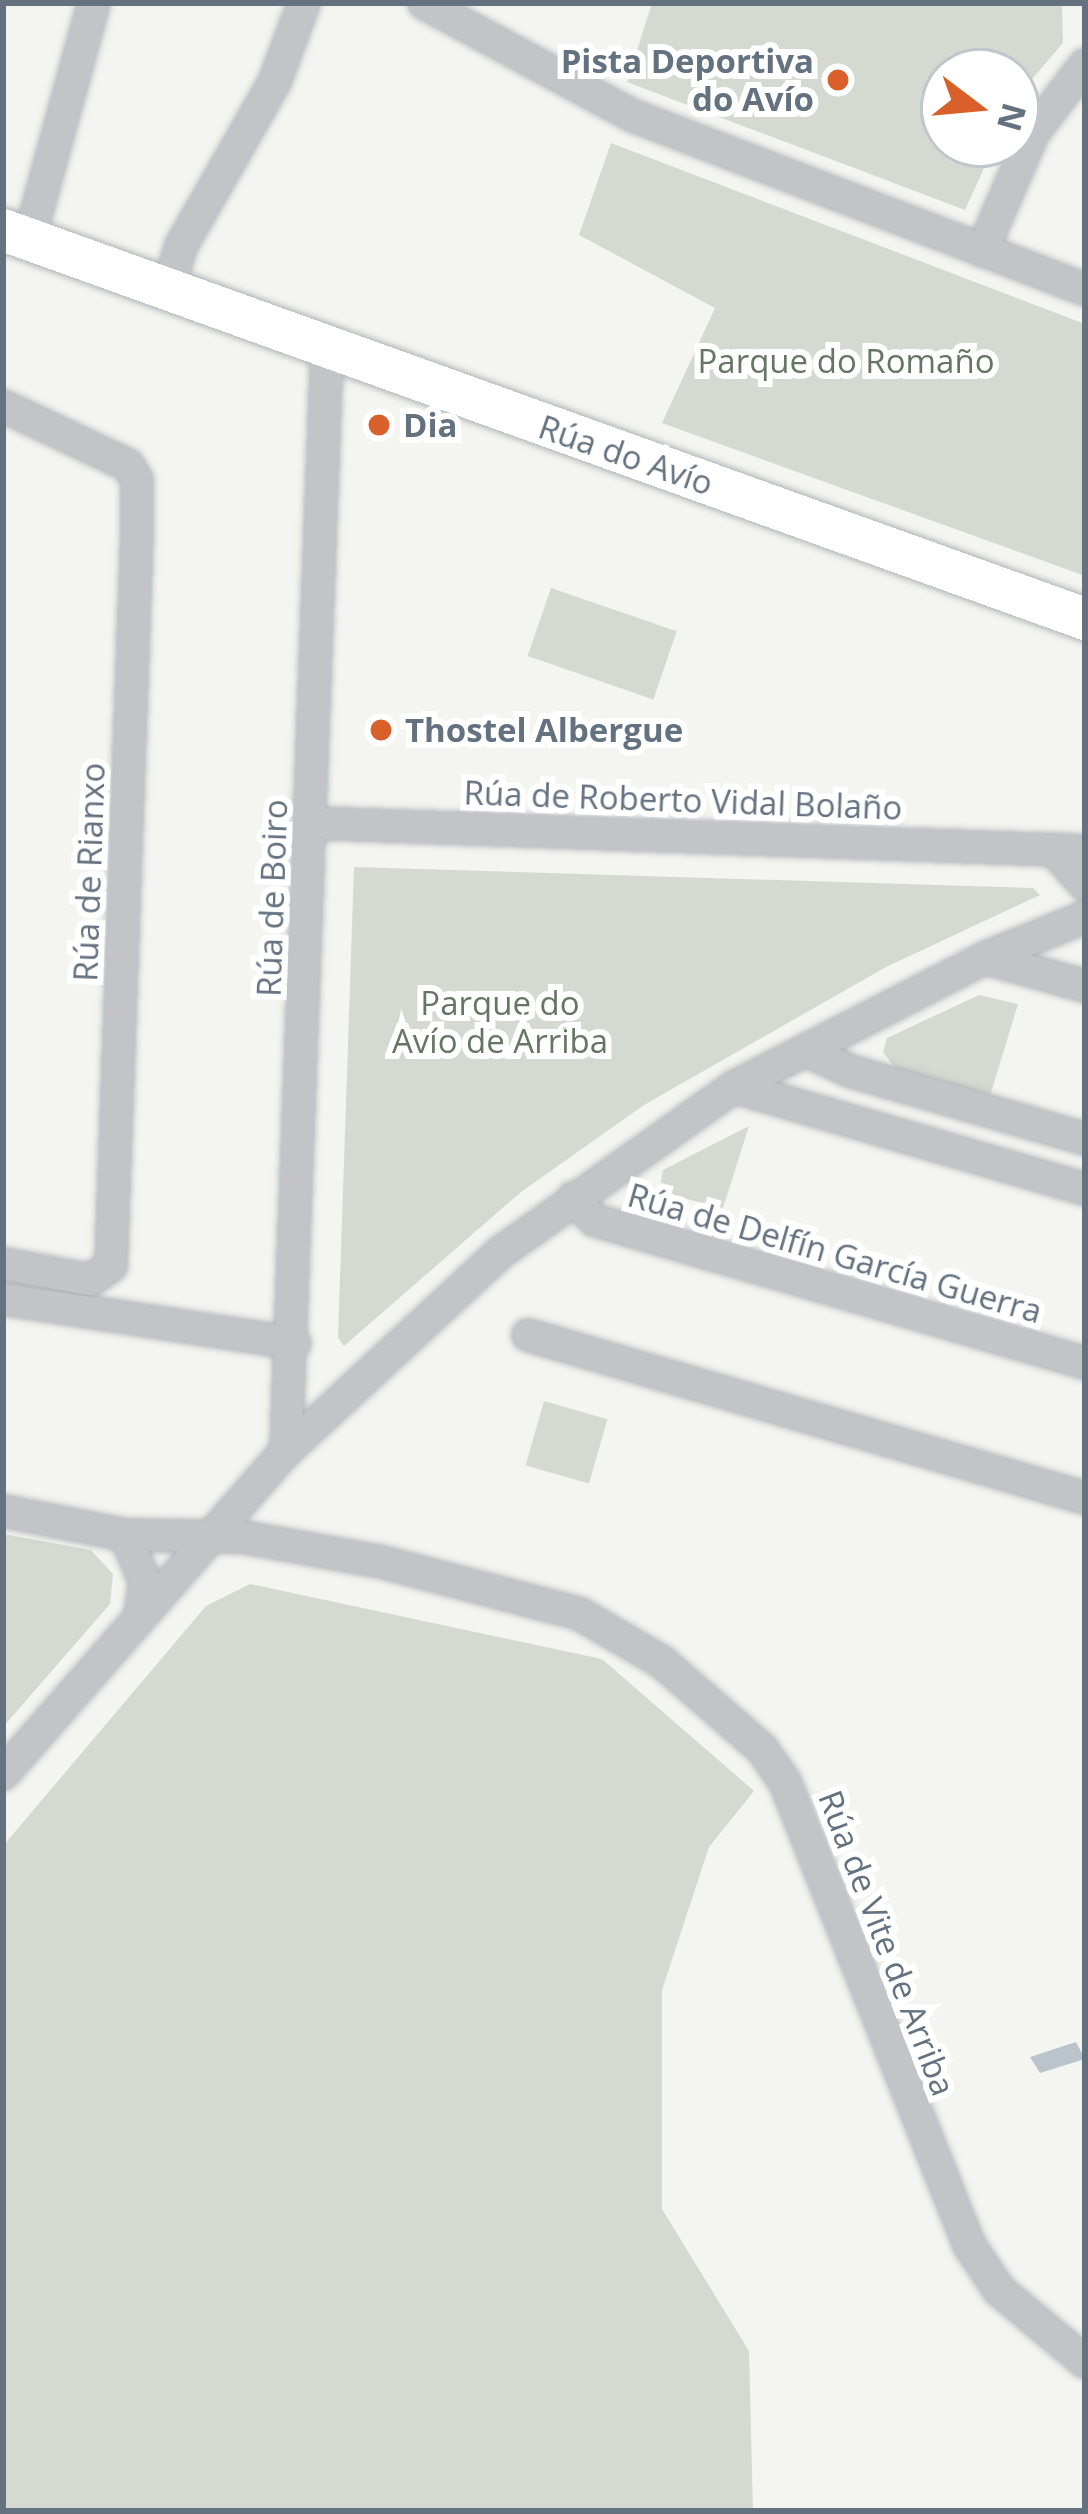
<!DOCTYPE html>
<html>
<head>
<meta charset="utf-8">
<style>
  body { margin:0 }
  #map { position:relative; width:1088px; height:2514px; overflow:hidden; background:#f4f4f0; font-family:"Open Sans",sans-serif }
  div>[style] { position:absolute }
  .green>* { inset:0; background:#d4dad1; transform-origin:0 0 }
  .water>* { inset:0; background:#bbc4ca }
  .roads { filter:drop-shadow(0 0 3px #b2b6ba) drop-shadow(0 0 3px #b2b6ba) }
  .street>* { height:30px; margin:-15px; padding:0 15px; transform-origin:15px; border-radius:15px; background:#c2c4c8 }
  .secondary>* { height:42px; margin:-21px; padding:0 21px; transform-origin:21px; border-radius:21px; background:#fff }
  .dots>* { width:33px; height:33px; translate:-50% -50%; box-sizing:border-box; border:6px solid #fff; border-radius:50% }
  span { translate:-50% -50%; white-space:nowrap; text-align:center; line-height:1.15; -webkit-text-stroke:12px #fff; paint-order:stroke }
  .poi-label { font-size:33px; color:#64717f; font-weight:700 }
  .right { translate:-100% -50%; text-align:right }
  .left { translate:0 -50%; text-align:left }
  .park-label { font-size:33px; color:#657763 }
  .street-label { font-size:33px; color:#64717f }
  .frame { position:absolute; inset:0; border:6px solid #64717f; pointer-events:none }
  .north { position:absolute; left:920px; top:48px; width:120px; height:120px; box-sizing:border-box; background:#fff; border:3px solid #c1c6cc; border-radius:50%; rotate:106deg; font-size:33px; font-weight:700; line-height:48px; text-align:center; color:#64717f }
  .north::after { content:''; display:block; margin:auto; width:42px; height:54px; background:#d9602b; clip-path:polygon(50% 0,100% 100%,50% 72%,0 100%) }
</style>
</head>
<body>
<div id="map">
  <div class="green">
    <div style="clip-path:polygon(652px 3px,1062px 3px,1063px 43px,1016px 98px,1016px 72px,944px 72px,944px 144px,995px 144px,965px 210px,627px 82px)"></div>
    <div style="clip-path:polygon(611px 143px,1085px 324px,1085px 576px,662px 423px,715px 308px,579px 235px)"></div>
    <div style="left:551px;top:588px;width:133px;height:72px;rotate:19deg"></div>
    <div style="clip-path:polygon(354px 867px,1033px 888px,1040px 895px,886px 967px,644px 1105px,521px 1192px,344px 1346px,338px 1338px)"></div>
    <div style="clip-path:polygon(979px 995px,1018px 1004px,990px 1096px,895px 1068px,883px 1052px,887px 1038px)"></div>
    <div style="clip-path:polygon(749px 1126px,723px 1208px,659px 1192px,663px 1170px)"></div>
    <div style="left:544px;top:1401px;width:66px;height:67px;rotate:16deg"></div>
    <div style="clip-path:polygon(3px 1534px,91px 1550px,113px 1574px,110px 1604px,3px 1727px)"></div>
    <div style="clip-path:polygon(250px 1584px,602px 1659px,754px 1791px,709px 1847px,662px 1990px,662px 2209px,749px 2351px,753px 2511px,3px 2511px,3px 1846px,206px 1606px)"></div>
  </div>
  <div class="water">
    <div style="clip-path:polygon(1076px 2042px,1085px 2059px,1040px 2073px,1030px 2057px)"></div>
  </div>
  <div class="roads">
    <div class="street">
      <div style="left:424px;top:3px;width:235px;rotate:28.4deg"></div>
      <div style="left:631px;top:115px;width:486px;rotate:21deg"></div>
      <div style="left:29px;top:240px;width:246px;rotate:-74.7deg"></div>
      <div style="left:982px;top:251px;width:129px;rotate:-66.6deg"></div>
      <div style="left:1033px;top:133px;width:86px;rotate:-52.6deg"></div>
      <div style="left:168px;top:291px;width:47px;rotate:-73.9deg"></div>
      <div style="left:181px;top:246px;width:190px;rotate:-60.3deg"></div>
      <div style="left:275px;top:81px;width:83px;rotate:-69.6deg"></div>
      <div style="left:3px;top:406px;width:138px;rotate:25.3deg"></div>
      <div style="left:128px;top:465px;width:17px;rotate:59deg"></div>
      <div style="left:137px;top:480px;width:53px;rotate:90deg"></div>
      <div style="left:137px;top:533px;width:733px;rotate:92.03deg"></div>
      <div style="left:111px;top:1266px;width:25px;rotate:146deg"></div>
      <div style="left:90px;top:1280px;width:88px;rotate:-169.6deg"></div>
      <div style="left:311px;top:823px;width:775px;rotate:2.07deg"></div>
      <div style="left:1053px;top:849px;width:48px;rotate:48.4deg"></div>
      <div style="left:985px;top:958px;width:104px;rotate:15.6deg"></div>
      <div style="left:805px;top:1050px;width:50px;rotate:25deg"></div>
      <div style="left:850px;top:1071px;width:245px;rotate:16.1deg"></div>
      <div style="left:734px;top:1087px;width:366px;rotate:16.2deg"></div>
      <div style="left:573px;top:1198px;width:30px;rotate:46deg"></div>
      <div style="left:594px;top:1220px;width:511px;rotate:16.24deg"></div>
      <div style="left:3px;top:1299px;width:295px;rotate:8.6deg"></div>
      <div style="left:528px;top:1335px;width:580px;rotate:16.31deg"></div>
      <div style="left:286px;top:1451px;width:1104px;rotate:-87.87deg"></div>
      <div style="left:3px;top:1511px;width:124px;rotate:11.1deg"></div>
      <div style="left:125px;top:1535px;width:117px;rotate:1deg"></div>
      <div style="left:242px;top:1537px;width:142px;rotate:10.1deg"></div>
      <div style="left:382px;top:1562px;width:205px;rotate:14.7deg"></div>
      <div style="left:580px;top:1614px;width:95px;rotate:30.3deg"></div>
      <div style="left:662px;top:1662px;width:133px;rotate:41deg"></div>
      <div style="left:762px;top:1749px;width:40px;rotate:55.1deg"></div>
      <div style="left:785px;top:1782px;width:500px;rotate:68.3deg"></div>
      <div style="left:970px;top:2246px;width:53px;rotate:56.6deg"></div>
      <div style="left:999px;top:2290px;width:112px;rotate:39.9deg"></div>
      <div style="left:125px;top:1535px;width:50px;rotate:66.5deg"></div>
      <div style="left:145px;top:1581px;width:35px;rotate:98deg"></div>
      <div style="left:3px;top:1774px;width:429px;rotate:-48.8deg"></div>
      <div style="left:286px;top:1451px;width:293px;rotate:-42.8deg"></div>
      <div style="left:501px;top:1252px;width:286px;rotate:-35.3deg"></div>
      <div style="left:734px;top:1087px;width:282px;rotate:-27.2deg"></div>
      <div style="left:985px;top:958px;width:108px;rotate:-22.3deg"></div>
    </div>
    <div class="secondary">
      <div style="left:3px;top:230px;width:1150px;rotate:19.77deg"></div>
    </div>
  </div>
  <div class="dots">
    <div style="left:838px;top:80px;background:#d9602b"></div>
    <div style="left:379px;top:425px;background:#d9602b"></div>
    <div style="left:381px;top:730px;background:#d9602b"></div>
  </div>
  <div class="poi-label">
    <span class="right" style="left:814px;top:80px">Pista Deportiva<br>do Avío</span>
    <span class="left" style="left:403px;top:425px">Dia</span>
    <span class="left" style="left:405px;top:730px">Thostel Albergue</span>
  </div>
  <div class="park-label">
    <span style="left:846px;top:361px">Parque do Romaño</span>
    <span style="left:500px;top:1022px">Parque do<br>Avío de Arriba</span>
  </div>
  <div class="street-label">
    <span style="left:626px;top:455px;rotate:19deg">Rúa do Avío</span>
    <span style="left:683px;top:800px;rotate:2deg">Rúa de Roberto Vidal Bolaño</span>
    <span style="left:89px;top:872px;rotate:-88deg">Rúa de Rianxo</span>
    <span style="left:272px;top:898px;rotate:-88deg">Rúa de Boiro</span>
    <span style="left:835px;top:1253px;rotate:16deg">Rúa de Delfín García Guerra</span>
    <span style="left:887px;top:1943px;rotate:69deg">Rúa de Vite de Arriba</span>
  </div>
  <div class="frame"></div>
  <div class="north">N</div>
</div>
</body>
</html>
